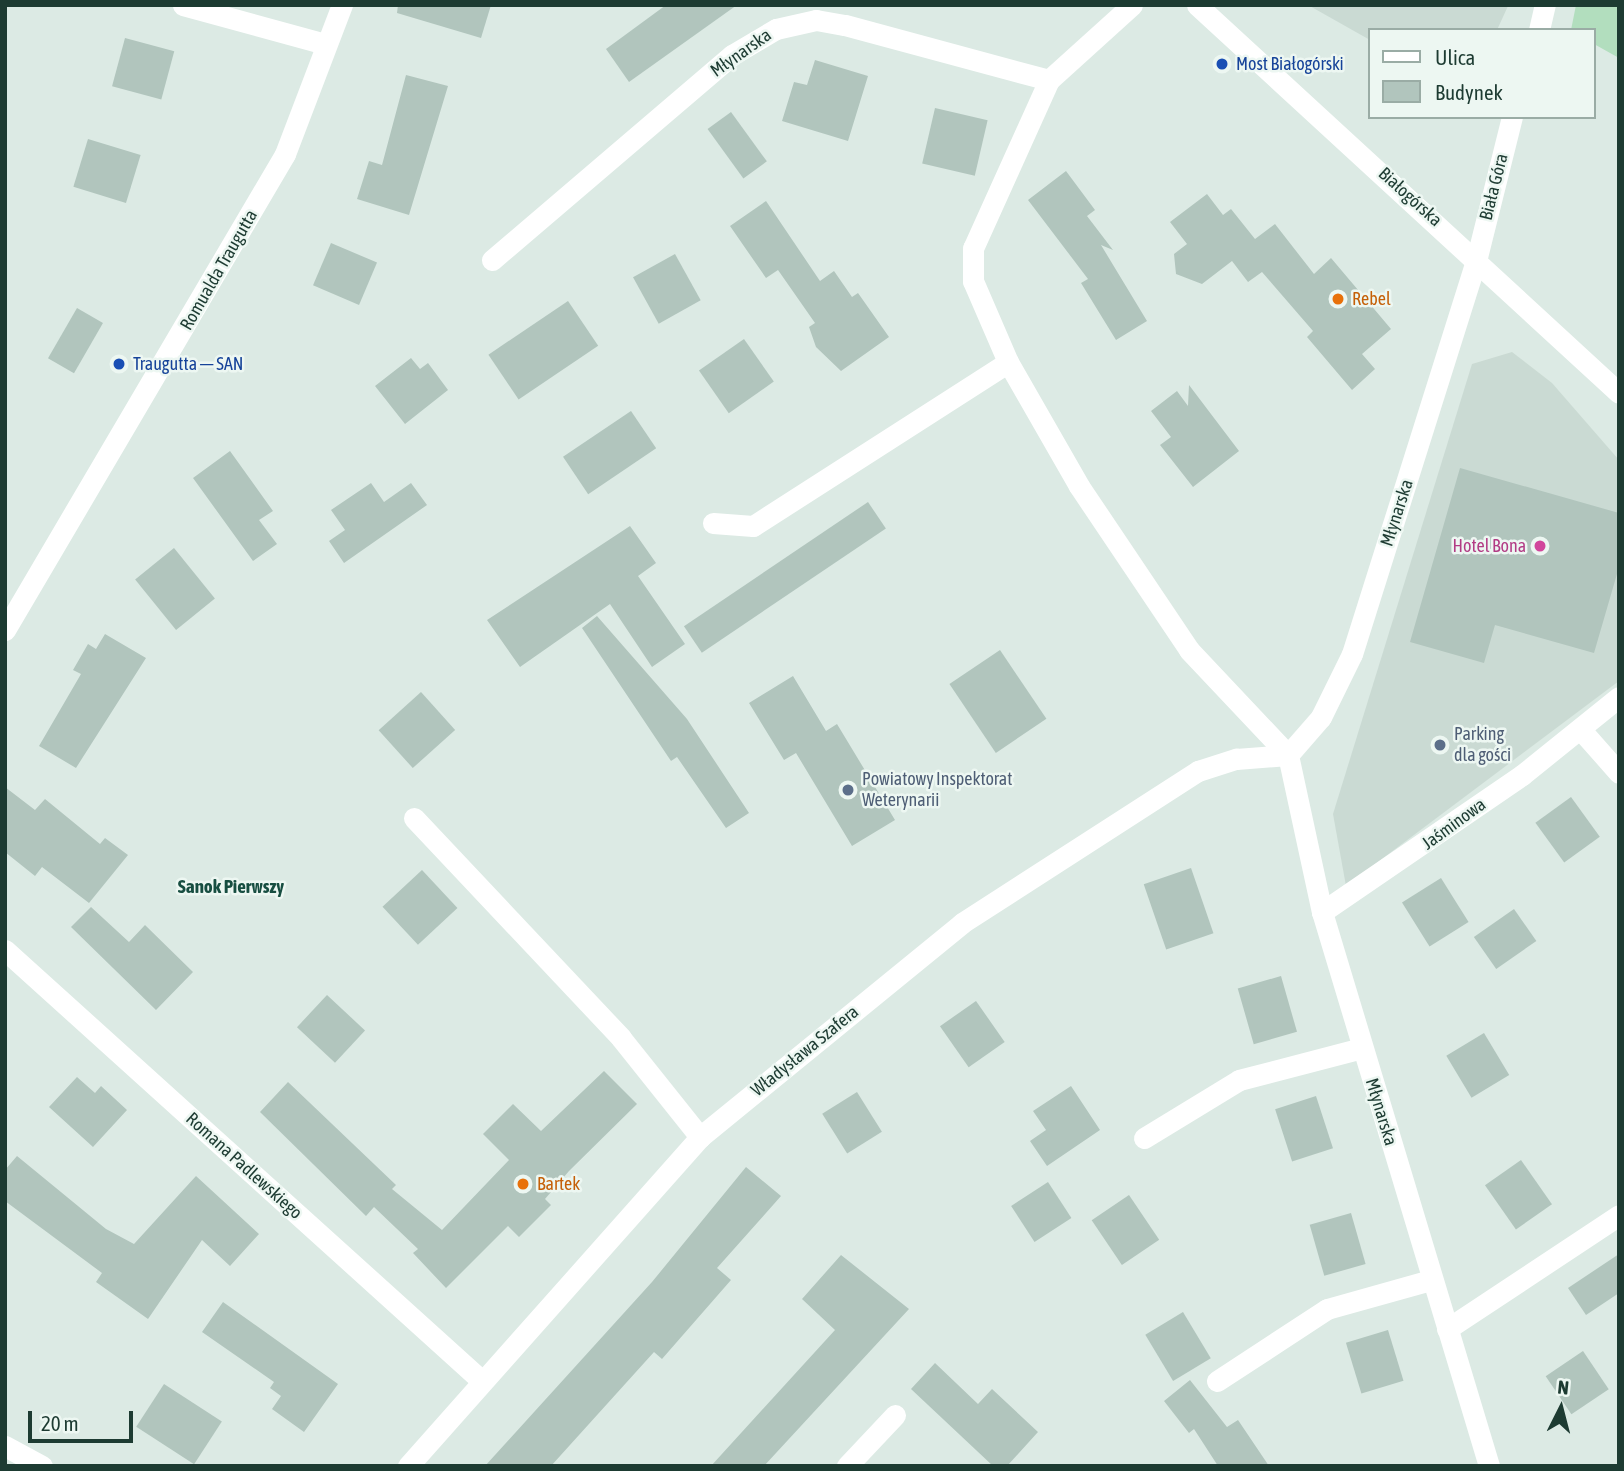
<!DOCTYPE html>
<html>
<head>
<meta charset="utf-8">
<style>
  body { margin:0 }
  #map { position:relative; width:1624px; height:1471px; overflow:hidden; background:#dceae4; font-family:"Asap Condensed",sans-serif }
  div>[style] { position:absolute }
  .built>* { inset:0; background:#cadad3 }
  .green>* { inset:0; background:#b2debe }
  .building>* { inset:0; background:#b1c5bd; transform-origin:0 0 }
  .minor>* { height:21px; margin:-10.5px; padding:0 10.5px; transform-origin:10.5px; border-radius:10.5px; background:#fff }
  .dots>* { width:19px; height:19px; translate:-50% -50%; box-sizing:border-box; border:4px solid #edf7f2; border-radius:50% }
  span { translate:-50% -50%; white-space:nowrap; text-align:center; line-height:1.15; -webkit-text-stroke:5px #edf7f2; paint-order:stroke }
  .street-label { font-size:18px; color:#1d3b32 }
  .transit-label { font-size:18px; color:#164399 }
  .left { translate:0 -50%; text-align:left }
  .food-label { font-size:18px; color:#c56008 }
  .hotel-label { font-size:18px; color:#b23c85 }
  .right { translate:-100% -50%; text-align:right }
  .service-label { font-size:18px; color:#4e5e75 }
  .neighbourhood-label { font-size:19px; color:#174e41; font-weight:700 }
  .frame { position:absolute; inset:0; border:7px solid #1d3b32; pointer-events:none }
  .legend { position:absolute; left:1368px; top:28px; width:228px; height:91px; box-sizing:border-box; background:#edf7f2; border:2px solid #9aaca5; margin:0; padding:9px 12px; list-style:none; font-size:21px; color:#1d3b32 }
  .legend li { display:flex; align-items:center; gap:14px; height:35px }
  .legend b { width:35px; border:2px solid #9aaca5 }
  .north { position:absolute; left:1526px; top:1373px; width:70px; height:70px; -webkit-text-stroke:5px #edf7f2; paint-order:stroke; rotate:6deg; font-size:19px; font-weight:700; line-height:28px; text-align:center; color:#1d3b32 }
  .north::after { content:''; display:block; margin:auto; width:24px; height:32px; background:#1d3b32; clip-path:polygon(50% 0,100% 100%,50% 72%,0 100%) }
  .scale { position:absolute; left:28px; top:1411px; width:105px; height:32px; box-sizing:border-box; border:4px solid #1d3b32; border-top:0; padding-left:9px; font-size:21px; line-height:24px; white-space:nowrap; color:#1d3b32; -webkit-text-stroke:5px #edf7f2; paint-order:stroke }
</style>
</head>
<body>
<div id="map">
  <div class="built">
    <div style="clip-path:polygon(1308px 5px,1506px 5px,1508px 6px,1497px 30px,1370px 30px,1370px 40px)"></div>
    <div style="clip-path:polygon(1512px 352px,1552px 383px,1619px 460px,1619px 681px,1346px 886px,1333px 814px,1472px 364px)"></div>
  </div>
  <div class="green">
    <div style="clip-path:polygon(1576px 5px,1619px 5px,1619px 58px,1594px 44px,1594px 30px,1571px 30px)"></div>
  </div>
  <div class="building">
    <div style="clip-path:polygon(398px 5px,491px 5px,481px 38px,397px 13px)"></div>
    <div style="clip-path:polygon(666px 5px,737px 5px,629px 82px,606px 49px)"></div>
    <div style="left:125px;top:38px;width:51px;height:50px;rotate:15deg"></div>
    <div style="clip-path:polygon(815px 60px,868px 76px,848px 141px,782px 121px,794px 82px,807px 85px)"></div>
    <div style="clip-path:polygon(406px 75px,448px 86px,409px 215px,357px 199px,369px 161px,382px 165px)"></div>
    <div style="left:935px;top:108px;width:54px;height:57px;rotate:13deg"></div>
    <div style="left:731px;top:112px;width:61px;height:29px;rotate:54deg"></div>
    <div style="left:88px;top:139px;width:55px;height:50px;rotate:17deg"></div>
    <div style="clip-path:polygon(1066px 171px,1095px 210px,1087px 216px,1113px 250px,1101px 245px,1147px 321px,1116px 340px,1081px 283px,1088px 279px,1028px 200px)"></div>
    <div style="clip-path:polygon(1207px 194px,1223px 215px,1231px 209px,1255px 239px,1275px 224px,1314px 274px,1331px 258px,1391px 329px,1362px 354px,1375px 369px,1352px 390px,1307px 337px,1313px 331px,1262px 272px,1248px 282px,1232px 261px,1202px 284px,1176px 274px,1174px 254px,1187px 244px,1170px 222px)"></div>
    <div style="clip-path:polygon(766px 201px,820px 281px,834px 271px,852px 297px,858px 293px,889px 337px,841px 371px,816px 347px,809px 327px,815px 323px,778px 270px,766px 278px,730px 226px)"></div>
    <div style="left:331px;top:243px;width:50px;height:46px;rotate:23deg"></div>
    <div style="left:675px;top:254px;width:53px;height:48px;rotate:61deg"></div>
    <div style="left:568px;top:301px;width:54px;height:96px;rotate:56deg"></div>
    <div style="left:77px;top:308px;width:30px;height:58px;rotate:30deg"></div>
    <div style="left:744px;top:339px;width:52px;height:55px;rotate:55deg"></div>
    <div style="clip-path:polygon(411px 358px,420px 369px,428px 363px,448px 390px,405px 424px,375px 386px)"></div>
    <div style="clip-path:polygon(1189px 385px,1239px 451px,1193px 487px,1160px 445px,1171px 437px,1151px 411px,1177px 391px,1188px 406px)"></div>
    <div style="left:631px;top:411px;width:45px;height:82px;rotate:56deg"></div>
    <div style="clip-path:polygon(230px 451px,273px 511px,259px 520px,277px 544px,253px 561px,193px 478px)"></div>
    <div style="clip-path:polygon(1460px 468px,1619px 513px,1619px 567px,1594px 653px,1495px 625px,1484px 663px,1410px 642px)"></div>
    <div style="clip-path:polygon(371px 483px,384px 502px,411px 483px,427px 505px,344px 563px,329px 541px,345px 530px,331px 510px)"></div>
    <div style="left:868px;top:502px;width:32px;height:222px;rotate:56deg"></div>
    <div style="clip-path:polygon(630px 526px,656px 563px,638px 576px,685px 644px,652px 667px,610px 604px,520px 667px,487px 620px)"></div>
    <div style="left:174px;top:548px;width:65px;height:50px;rotate:51deg"></div>
    <div style="clip-path:polygon(597px 616px,687px 719px,749px 813px,726px 828px,677px 757px,671px 761px,582px 628px)"></div>
    <div style="clip-path:polygon(105px 634px,146px 658px,76px 768px,39px 746px,81px 674px,73px 670px,88px 644px,96px 649px)"></div>
    <div style="left:1000px;top:650px;width:83px;height:61px;rotate:56deg"></div>
    <div style="clip-path:polygon(793px 676px,826px 731px,837px 724px,895px 820px,852px 846px,796px 753px,784px 760px,749px 703px)"></div>
    <div style="left:421px;top:692px;width:51px;height:57px;rotate:48deg"></div>
    <div style="clip-path:polygon(5px 787px,35px 810px,45px 799px,100px 844px,105px 838px,128px 855px,89px 903px,42px 867px,35px 876px,5px 852px)"></div>
    <div style="left:1571px;top:797px;width:49px;height:44px;rotate:54deg"></div>
    <div style="left:1191px;top:868px;width:69px;height:50px;rotate:71deg"></div>
    <div style="left:422px;top:870px;width:52px;height:54px;rotate:47deg"></div>
    <div style="left:1441px;top:878px;width:52px;height:46px;rotate:58deg"></div>
    <div style="clip-path:polygon(91px 907px,129px 942px,145px 925px,193px 972px,156px 1010px,71px 927px)"></div>
    <div style="left:1514px;top:909px;width:39px;height:49px;rotate:55deg"></div>
    <div style="left:1281px;top:976px;width:58px;height:45px;rotate:74deg"></div>
    <div style="left:327px;top:995px;width:52px;height:44px;rotate:43deg"></div>
    <div style="left:976px;top:1001px;width:50px;height:44px;rotate:55deg"></div>
    <div style="left:1484px;top:1033px;width:49px;height:44px;rotate:59deg"></div>
    <div style="clip-path:polygon(604px 1071px,637px 1104px,569px 1171px,545px 1199px,551px 1205px,519px 1237px,508px 1226px,446px 1288px,413px 1253px,418px 1249px,374px 1207px,366px 1216px,260px 1112px,288px 1082px,396px 1185px,392px 1189px,442px 1230px,509px 1160px,483px 1134px,513px 1104px,541px 1131px)"></div>
    <div style="clip-path:polygon(77px 1077px,95px 1093px,101px 1086px,127px 1110px,93px 1147px,49px 1107px)"></div>
    <div style="clip-path:polygon(1071px 1086px,1100px 1130px,1047px 1166px,1030px 1141px,1046px 1130px,1033px 1111px)"></div>
    <div style="left:857px;top:1092px;width:47px;height:41px;rotate:58deg"></div>
    <div style="left:1316px;top:1096px;width:55px;height:43px;rotate:72deg"></div>
    <div style="clip-path:polygon(17px 1156px,106px 1229px,134px 1244px,196px 1176px,259px 1234px,230px 1266px,202px 1240px,148px 1319px,96px 1282px,102px 1273px,5px 1201px,5px 1170px)"></div>
    <div style="left:1521px;top:1160px;width:54px;height:44px;rotate:55deg"></div>
    <div style="clip-path:polygon(746px 1167px,781px 1196px,717px 1268px,731px 1280px,662px 1359px,654px 1352px,551px 1466px,485px 1466px,652px 1282px)"></div>
    <div style="left:1048px;top:1182px;width:43px;height:44px;rotate:57deg"></div>
    <div style="left:1129px;top:1195px;width:54px;height:45px;rotate:56deg"></div>
    <div style="left:1351px;top:1213px;width:53px;height:43px;rotate:74deg"></div>
    <div style="clip-path:polygon(1619px 1254px,1619px 1293px,1586px 1315px,1568px 1288px)"></div>
    <div style="clip-path:polygon(841px 1255px,909px 1309px,764px 1466px,711px 1466px,835px 1330px,802px 1299px)"></div>
    <div style="clip-path:polygon(223px 1302px,338px 1384px,304px 1432px,272px 1409px,281px 1396px,270px 1388px,274px 1382px,202px 1332px)"></div>
    <div style="left:1183px;top:1312px;width:54px;height:44px;rotate:59deg"></div>
    <div style="left:1388px;top:1330px;width:53px;height:44px;rotate:73deg"></div>
    <div style="left:1583px;top:1351px;width:46px;height:45px;rotate:56deg"></div>
    <div style="clip-path:polygon(935px 1363px,978px 1404px,992px 1389px,1038px 1432px,1007px 1466px,993px 1466px,911px 1389px)"></div>
    <div style="clip-path:polygon(1190px 1380px,1227px 1427px,1238px 1420px,1269px 1466px,1218px 1466px,1194px 1429px,1189px 1433px,1164px 1401px)"></div>
    <div style="left:164px;top:1384px;width:69px;height:51px;rotate:33deg"></div>
  </div>
  <div class="minor">
    <div style="left:183px;top:5px;width:148px;rotate:15.3deg"></div>
    <div style="left:1132px;top:5px;width:112px;rotate:137.9deg"></div>
    <div style="left:1049px;top:80px;width:184px;rotate:114.3deg"></div>
    <div style="left:973px;top:248px;width:33px;rotate:90deg"></div>
    <div style="left:973px;top:281px;width:88px;rotate:66.6deg"></div>
    <div style="left:1008px;top:362px;width:143px;rotate:60.2deg"></div>
    <div style="left:1079px;top:486px;width:197px;rotate:56.1deg"></div>
    <div style="left:1189px;top:650px;width:144px;rotate:46.7deg"></div>
    <div style="left:1288px;top:755px;width:161px;rotate:77.8deg"></div>
    <div style="left:1322px;top:912px;width:579px;rotate:73.22deg"></div>
    <div style="left:1197px;top:5px;width:573px;rotate:42.6deg"></div>
    <div style="left:1539px;top:30px;width:26px;rotate:-77deg"></div>
    <div style="left:492px;top:260px;width:316px;rotate:-40.5deg"></div>
    <div style="left:732px;top:55px;width:51px;rotate:-30.6deg"></div>
    <div style="left:776px;top:29px;width:41px;rotate:-12.7deg"></div>
    <div style="left:816px;top:20px;width:29px;rotate:10deg"></div>
    <div style="left:845px;top:25px;width:211px;rotate:15.1deg"></div>
    <div style="left:713px;top:523px;width:40px;rotate:4.3deg"></div>
    <div style="left:753px;top:526px;width:303px;rotate:-32.7deg"></div>
    <div style="left:5px;top:630px;width:552px;rotate:-59.53deg"></div>
    <div style="left:285px;top:154px;width:160px;rotate:-69.1deg"></div>
    <div style="left:1581px;top:730px;width:57px;rotate:48.5deg"></div>
    <div style="left:1288px;top:755px;width:50px;rotate:-49deg"></div>
    <div style="left:1321px;top:717px;width:70px;rotate:-63.8deg"></div>
    <div style="left:1352px;top:654px;width:416px;rotate:-72.5deg"></div>
    <div style="left:1477px;top:257px;width:144px;rotate:-76deg"></div>
    <div style="left:414px;top:818px;width:302px;rotate:46.7deg"></div>
    <div style="left:621px;top:1038px;width:127px;rotate:51.4deg"></div>
    <div style="left:1322px;top:912px;width:242px;rotate:-34.4deg"></div>
    <div style="left:1522px;top:775px;width:124px;rotate:-38.8deg"></div>
    <div style="left:5px;top:950px;width:643px;rotate:42.1deg"></div>
    <div style="left:1144px;top:1138px;width:111px;rotate:-31.4deg"></div>
    <div style="left:1239px;top:1080px;width:127px;rotate:-14.6deg"></div>
    <div style="left:1447px;top:1329px;width:206px;rotate:-33.5deg"></div>
    <div style="left:1217px;top:1381px;width:131px;rotate:-33.2deg"></div>
    <div style="left:1327px;top:1309px;width:108px;rotate:-15.6deg"></div>
    <div style="left:5px;top:1446px;width:42px;rotate:28.4deg"></div>
    <div style="left:408px;top:1466px;width:440px;rotate:-48.4deg"></div>
    <div style="left:700px;top:1137px;width:338px;rotate:-39.2deg"></div>
    <div style="left:962px;top:923px;width:281px;rotate:-32.8deg"></div>
    <div style="left:1198px;top:771px;width:40px;rotate:-18deg"></div>
    <div style="left:1236px;top:759px;width:52px;rotate:-4.4deg"></div>
    <div style="left:847px;top:1466px;width:70px;rotate:-46.7deg"></div>
  </div>
  <div class="dots">
    <div style="left:1222px;top:64px;background:#1a4fb4"></div>
    <div style="left:1338px;top:299px;background:#e8710a"></div>
    <div style="left:119px;top:364px;background:#1a4fb4"></div>
    <div style="left:1540px;top:546px;background:#d1479c"></div>
    <div style="left:1440px;top:745px;background:#5c6f8a"></div>
    <div style="left:848px;top:790px;background:#5c6f8a"></div>
    <div style="left:523px;top:1184px;background:#e8710a"></div>
  </div>
  <div class="street-label">
    <span style="left:741px;top:53px;rotate:-35deg">Młynarska</span>
    <span style="left:1494px;top:187px;rotate:-76deg">Biała Góra</span>
    <span style="left:1410px;top:197px;rotate:42deg">Białogórska</span>
    <span style="left:219px;top:270px;rotate:-60deg">Romualda Traugutta</span>
    <span style="left:1397px;top:513px;rotate:-72deg">Młynarska</span>
    <span style="left:1454px;top:824px;rotate:-36deg">Jaśminowa</span>
    <span style="left:805px;top:1051px;rotate:-39deg">Władysława Szafera</span>
    <span style="left:1381px;top:1112px;rotate:73deg">Młynarska</span>
    <span style="left:244px;top:1166px;rotate:42deg">Romana Padlewskiego</span>
  </div>
  <div class="transit-label">
    <span class="left" style="left:1236px;top:64px">Most Białogórski</span>
    <span class="left" style="left:133px;top:364px">Traugutta — SAN</span>
  </div>
  <div class="food-label">
    <span class="left" style="left:1352px;top:299px">Rebel</span>
    <span class="left" style="left:537px;top:1184px">Bartek</span>
  </div>
  <div class="hotel-label">
    <span class="right" style="left:1526px;top:546px">Hotel Bona</span>
  </div>
  <div class="service-label">
    <span class="left" style="left:1454px;top:745px">Parking<br>dla gości</span>
    <span class="left" style="left:862px;top:790px">Powiatowy Inspektorat<br>Weterynarii</span>
  </div>
  <div class="neighbourhood-label">
    <span style="left:231px;top:887px">Sanok Pierwszy</span>
  </div>
  <div class="frame"></div>
  <ul class="legend">
  <li><b style="height:9px;background:#fff"></b>Ulica</li>
  <li><b style="height:19px;background:#b1c5bd"></b>Budynek</li>
  </ul>
  <div class="north">N</div>
  <div class="scale">20 m</div>
</div>
</body>
</html>
